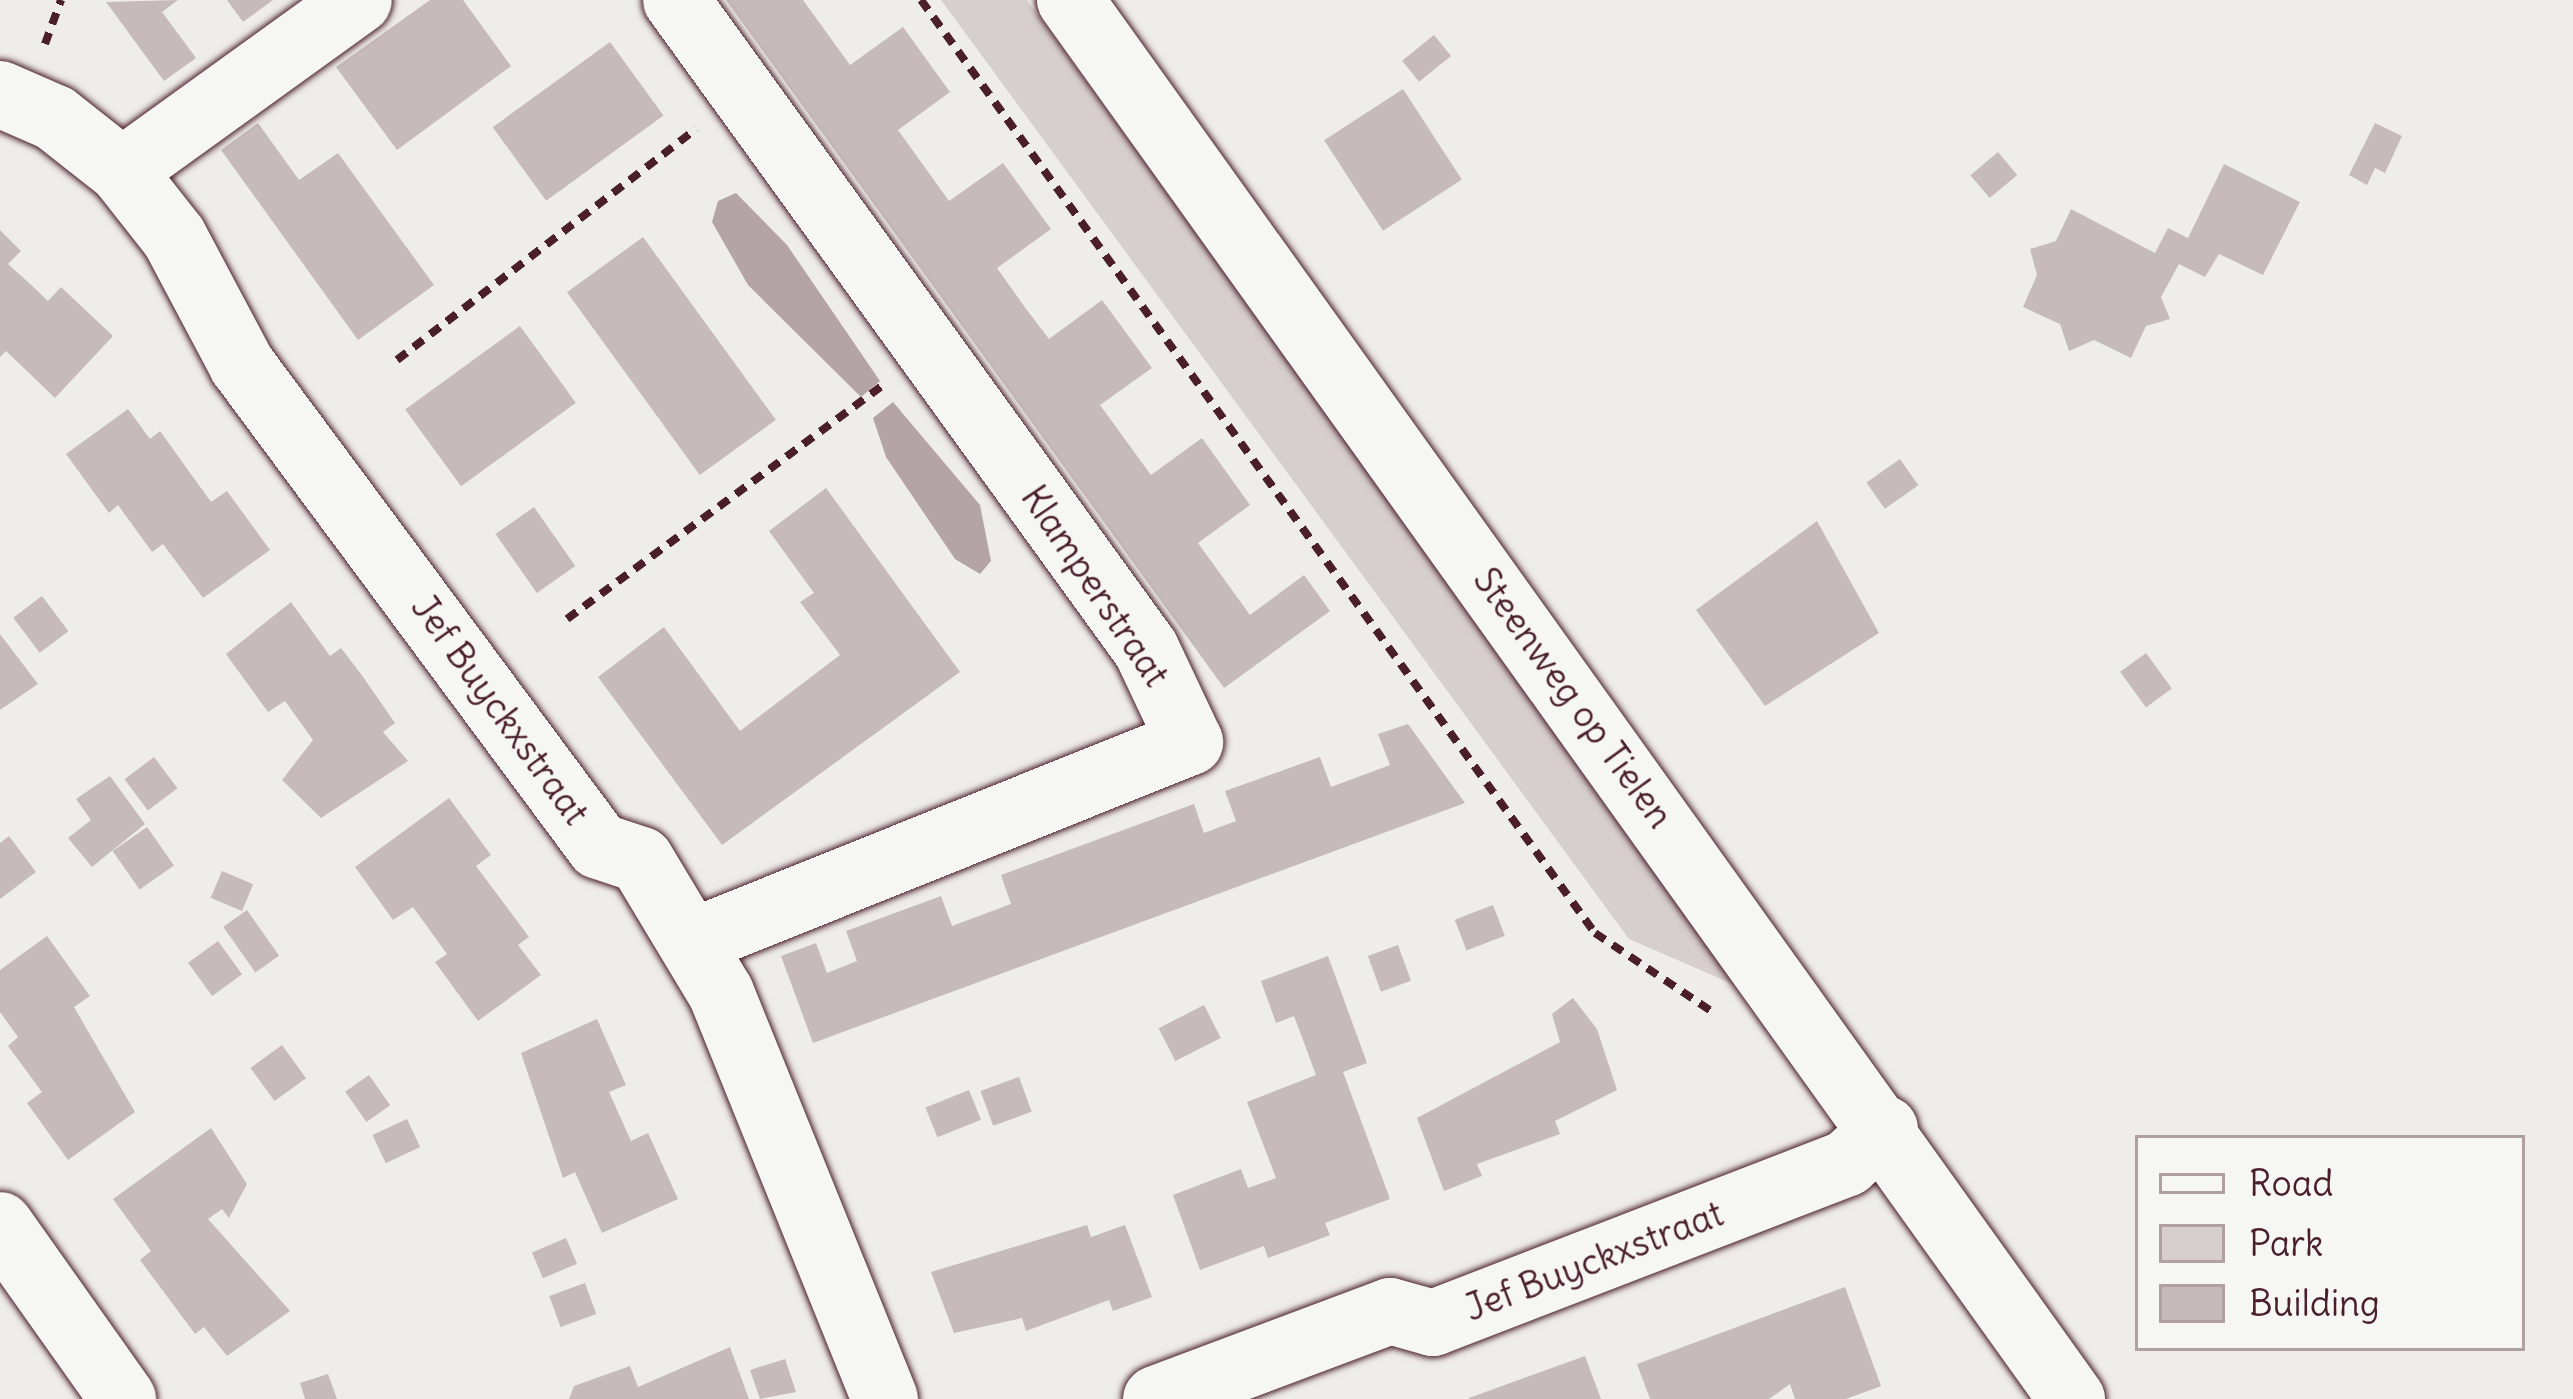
<!DOCTYPE html>
<html>
<head>
<meta charset="utf-8">
<style>
  body { margin:0 }
  #map { position:relative; width:2573px; height:1399px; overflow:hidden; background:#efedea; font-family:Delius,sans-serif }
  div>[style] { position:absolute }
  .green>* { inset:0; background:#d7cfce }
  .water>* { inset:0; background:#b4a4a5 }
  .building>* { inset:0; background:#c6babb; transform-origin:0 0 }
  .path>* { height:8px; margin-top:-4px; transform-origin:0; background:repeating-linear-gradient(90deg,#4a1f2b 0 12px,transparent 0 21px) }
  .roads { filter:drop-shadow(0 0 3px #4a1f2b) drop-shadow(0 0 3px #4a1f2b) }
  .minor>* { height:66px; margin:-33px; padding:0 33px; transform-origin:33px; border-radius:33px; background:#f6f6f2 }
  span { translate:-50% -50%; white-space:nowrap; text-align:center; line-height:1.15; -webkit-text-stroke:9px #f6f6f2; paint-order:stroke }
  .street-label { font-size:36px; color:#4a1f2b }
  .legend { position:absolute; left:2135px; top:1135px; width:390px; height:216px; box-sizing:border-box; background:#f6f6f2; border:3px solid #b1a0a2; margin:0; padding:15px 21px; list-style:none; font-size:36px; color:#4a1f2b }
  .legend li { display:flex; align-items:center; gap:24px; height:60px }
  .legend b { width:60px; border:3px solid #b1a0a2 }
</style>
</head>
<body>
<div id="map">
  <div class="green">
    <div style="clip-path:polygon(941px 0,1027px 0,1744px 989px,1629px 939px)"></div>
  </div>
  <div class="water">
    <div style="clip-path:polygon(736px 193px,787px 245px,880px 381px,861px 397px,748px 285px,712px 222px,718px 201px)"></div>
    <div style="clip-path:polygon(893px 402px,980px 505px,991px 561px,980px 574px,955px 559px,886px 457px,873px 418px)"></div>
  </div>
  <div class="building">
    <div style="clip-path:polygon(178px 0,162px 12px,196px 58px,164px 81px,106px 2px)"></div>
    <div style="clip-path:polygon(227px 0,273px 0,243px 22px)"></div>
    <div style="clip-path:polygon(430px 0,463px 0,511px 66px,397px 150px,336px 67px)"></div>
    <div style="clip-path:polygon(726px 0,803px 0,850px 65px,903px 27px,950px 92px,898px 130px,949px 201px,1003px 163px,1051px 229px,997px 268px,1024px 306px,1049px 339px,1102px 300px,1152px 368px,1100px 405px,1151px 475px,1202px 438px,1250px 505px,1198px 543px,1250px 615px,1304px 575px,1330px 611px,1224px 688px)"></div>
    <div style="left:1434px;top:35px;width:27px;height:41px;rotate:51deg"></div>
    <div style="left:610px;top:42px;width:91px;height:145px;rotate:54deg"></div>
    <div style="left:1403px;top:89px;width:108px;height:94px;rotate:57deg"></div>
    <div style="clip-path:polygon(258px 123px,299px 180px,338px 153px,434px 285px,358px 340px,221px 150px)"></div>
    <div style="clip-path:polygon(2375px 123px,2402px 136px,2385px 173px,2375px 168px,2367px 185px,2349px 175px)"></div>
    <div style="left:1998px;top:152px;width:30px;height:36px;rotate:50deg"></div>
    <div style="clip-path:polygon(2224px 164px,2300px 202px,2263px 275px,2219px 254px,2205px 277px,2179px 264px,2161px 297px,2170px 319px,2146px 326px,2131px 358px,2094px 340px,2069px 351px,2060px 324px,2023px 307px,2037px 275px,2030px 249px,2056px 241px,2071px 209px,2155px 253px,2168px 228px,2188px 238px)"></div>
    <div style="clip-path:polygon(0 230px,21px 251px,8px 264px,28px 282px,48px 301px,61px 287px,113px 336px,55px 398px,6px 351px,0 357px)"></div>
    <div style="left:643px;top:237px;width:226px;height:94px;rotate:54deg"></div>
    <div style="left:520px;top:326px;width:95px;height:142px;rotate:54deg"></div>
    <div style="clip-path:polygon(128px 409px,150px 439px,160px 431px,211px 502px,227px 491px,270px 550px,203px 598px,163px 544px,152px 552px,118px 505px,109px 513px,66px 454px)"></div>
    <div style="left:1900px;top:459px;width:32px;height:41px;rotate:55deg"></div>
    <div style="clip-path:polygon(826px 488px,960px 672px,722px 845px,598px 677px,664px 627px,740px 731px,840px 655px,800px 602px,814px 593px,769px 531px)"></div>
    <div style="left:534px;top:507px;width:72px;height:47px;rotate:55deg"></div>
    <div style="clip-path:polygon(1817px 521px,1879px 633px,1765px 706px,1696px 610px)"></div>
    <div style="left:42px;top:596px;width:44px;height:36px;rotate:53deg"></div>
    <div style="clip-path:polygon(291px 602px,330px 656px,341px 648px,361px 674px,395px 723px,383px 732px,408px 761px,321px 818px,282px 780px,313px 740px,285px 701px,268px 712px,226px 654px)"></div>
    <div style="clip-path:polygon(0 634px,38px 684px,0 710px)"></div>
    <div style="left:2146px;top:653px;width:44px;height:32px;rotate:54deg"></div>
    <div style="clip-path:polygon(1408px 724px,1465px 803px,813px 1043px,781px 956px,816px 943px,827px 973px,857px 961px,846px 931px,941px 896px,952px 926px,1011px 904px,1001px 875px,1194px 804px,1204px 833px,1236px 821px,1225px 791px,1320px 757px,1331px 787px,1390px 765px,1378px 734px)"></div>
    <div style="left:154px;top:757px;width:39px;height:37px;rotate:53deg"></div>
    <div style="clip-path:polygon(110px 776px,145px 824px,92px 867px,68px 838px,91px 820px,76px 799px)"></div>
    <div style="clip-path:polygon(449px 798px,491px 855px,476px 866px,529px 937px,518px 945px,541px 975px,478px 1021px,435px 962px,447px 954px,413px 907px,393px 920px,355px 867px)"></div>
    <div style="left:147px;top:827px;width:47px;height:42px;rotate:55deg"></div>
    <div style="clip-path:polygon(9px 836px,36px 872px,0 899px,0 843px)"></div>
    <div style="left:222px;top:871px;width:34px;height:29px;rotate:23deg"></div>
    <div style="left:1493px;top:905px;width:33px;height:41px;rotate:69deg"></div>
    <div style="left:247px;top:910px;width:56px;height:29px;rotate:55deg"></div>
    <div style="clip-path:polygon(47px 936px,90px 996px,74px 1007px,135px 1112px,68px 1160px,27px 1103px,42px 1092px,8px 1046px,18px 1037px,0 1012px,0 970px)"></div>
    <div style="left:218px;top:941px;width:41px;height:37px;rotate:54deg"></div>
    <div style="left:1398px;top:945px;width:38px;height:32px;rotate:70deg"></div>
    <div style="clip-path:polygon(1328px 956px,1367px 1063px,1343px 1072px,1390px 1199px,1325px 1223px,1330px 1235px,1301px 1246px,1268px 1258px,1264px 1246px,1200px 1270px,1173px 1195px,1241px 1169px,1248px 1188px,1276px 1178px,1247px 1102px,1316px 1075px,1294px 1016px,1276px 1023px,1261px 981px)"></div>
    <div style="clip-path:polygon(1573px 998px,1597px 1029px,1617px 1090px,1555px 1121px,1560px 1134px,1477px 1164px,1482px 1176px,1444px 1191px,1417px 1118px,1560px 1042px,1552px 1014px)"></div>
    <div style="left:1204px;top:1005px;width:37px;height:51px;rotate:63deg"></div>
    <div style="clip-path:polygon(597px 1019px,626px 1085px,609px 1092px,631px 1141px,648px 1133px,678px 1199px,602px 1233px,575px 1172px,563px 1178px,521px 1053px)"></div>
    <div style="left:282px;top:1045px;width:41px;height:39px;rotate:54deg"></div>
    <div style="left:369px;top:1075px;width:37px;height:29px;rotate:55deg"></div>
    <div style="left:1019px;top:1077px;width:37px;height:41px;rotate:70deg"></div>
    <div style="left:969px;top:1090px;width:32px;height:47px;rotate:68deg"></div>
    <div style="left:407px;top:1119px;width:31px;height:38px;rotate:65deg"></div>
    <div style="clip-path:polygon(211px 1128px,247px 1184px,229px 1218px,222px 1209px,208px 1219px,290px 1311px,227px 1356px,204px 1327px,195px 1334px,140px 1260px,151px 1251px,113px 1199px)"></div>
    <div style="clip-path:polygon(1087px 1225px,1091px 1237px,1125px 1225px,1152px 1297px,1113px 1311px,1109px 1300px,1026px 1331px,1022px 1318px,954px 1333px,931px 1272px)"></div>
    <div style="left:566px;top:1238px;width:28px;height:37px;rotate:67deg"></div>
    <div style="left:585px;top:1283px;width:33px;height:38px;rotate:70deg"></div>
    <div style="clip-path:polygon(1845px 1287px,1881px 1386px,1846px 1399px,1795px 1399px,1790px 1384px,1769px 1399px,1650px 1399px,1637px 1364px)"></div>
    <div style="clip-path:polygon(730px 1347px,749px 1399px,569px 1399px,574px 1386px,630px 1366px,638px 1387px)"></div>
    <div style="clip-path:polygon(1585px 1356px,1601px 1399px,1469px 1399px,1469px 1398px)"></div>
    <div style="clip-path:polygon(785px 1359px,796px 1392px,760px 1399px,750px 1370px)"></div>
    <div style="clip-path:polygon(328px 1374px,337px 1399px,305px 1399px,300px 1383px)"></div>
  </div>
  <div class="path">
    <div style="left:921px;top:0;width:1151px;rotate:54.16deg"></div>
    <div style="left:1595px;top:933px;width:143px;rotate:33.9deg"></div>
    <div style="left:45px;top:44px;width:47px;rotate:-70deg"></div>
    <div style="left:397px;top:360px;width:378px;rotate:-37.7deg"></div>
    <div style="left:567px;top:619px;width:392px;rotate:-36.5deg"></div>
  </div>
  <div class="roads">
    <div class="minor">
      <div style="left:676px;top:0;width:801px;rotate:54.09deg"></div>
      <div style="left:1146px;top:649px;width:103px;rotate:64.7deg"></div>
      <div style="left:1190px;top:742px;width:537px;rotate:158.12deg"></div>
      <div style="left:1070px;top:0;width:1721px;rotate:54.39deg"></div>
      <div style="left:0;top:94px;width:60px;rotate:23.6deg"></div>
      <div style="left:55px;top:118px;width:85px;rotate:38.3deg"></div>
      <div style="left:122px;top:171px;width:84px;rotate:51.8deg"></div>
      <div style="left:174px;top:237px;width:145px;rotate:62deg"></div>
      <div style="left:242px;top:365px;width:599px;rotate:53.42deg"></div>
      <div style="left:599px;top:846px;width:44px;rotate:18.4deg"></div>
      <div style="left:641px;top:860px;width:155px;rotate:59deg"></div>
      <div style="left:721px;top:993px;width:438px;rotate:68deg"></div>
      <div style="left:122px;top:171px;width:292px;rotate:-35.8deg"></div>
      <div style="left:0;top:1225px;width:213px;rotate:54.7deg"></div>
      <div style="left:1156px;top:1399px;width:250px;rotate:-20.6deg"></div>
      <div style="left:1390px;top:1311px;width:45px;rotate:15.6deg"></div>
      <div style="left:1433px;top:1323px;width:444px;rotate:-21.1deg"></div>
      <div style="left:1847px;top:1163px;width:51px;rotate:-41.8deg"></div>
    </div>
  </div>
  <div class="street-label">
    <span style="left:1095px;top:586px;rotate:56deg">Klamperstraat</span>
    <span style="left:1573px;top:698px;rotate:54deg">Steenweg op Tielen</span>
    <span style="left:500px;top:710px;rotate:54deg">Jef Buyckxstraat</span>
    <span style="left:1594px;top:1261px;rotate:-21deg">Jef Buyckxstraat</span>
  </div>
  <ul class="legend">
  <li><b style="height:15px;background:#f6f6f2"></b>Road</li>
  <li><b style="height:33px;background:#d7cfce"></b>Park</li>
  <li><b style="height:33px;background:#c6babb"></b>Building</li>
  </ul>
</div>
</body>
</html>
